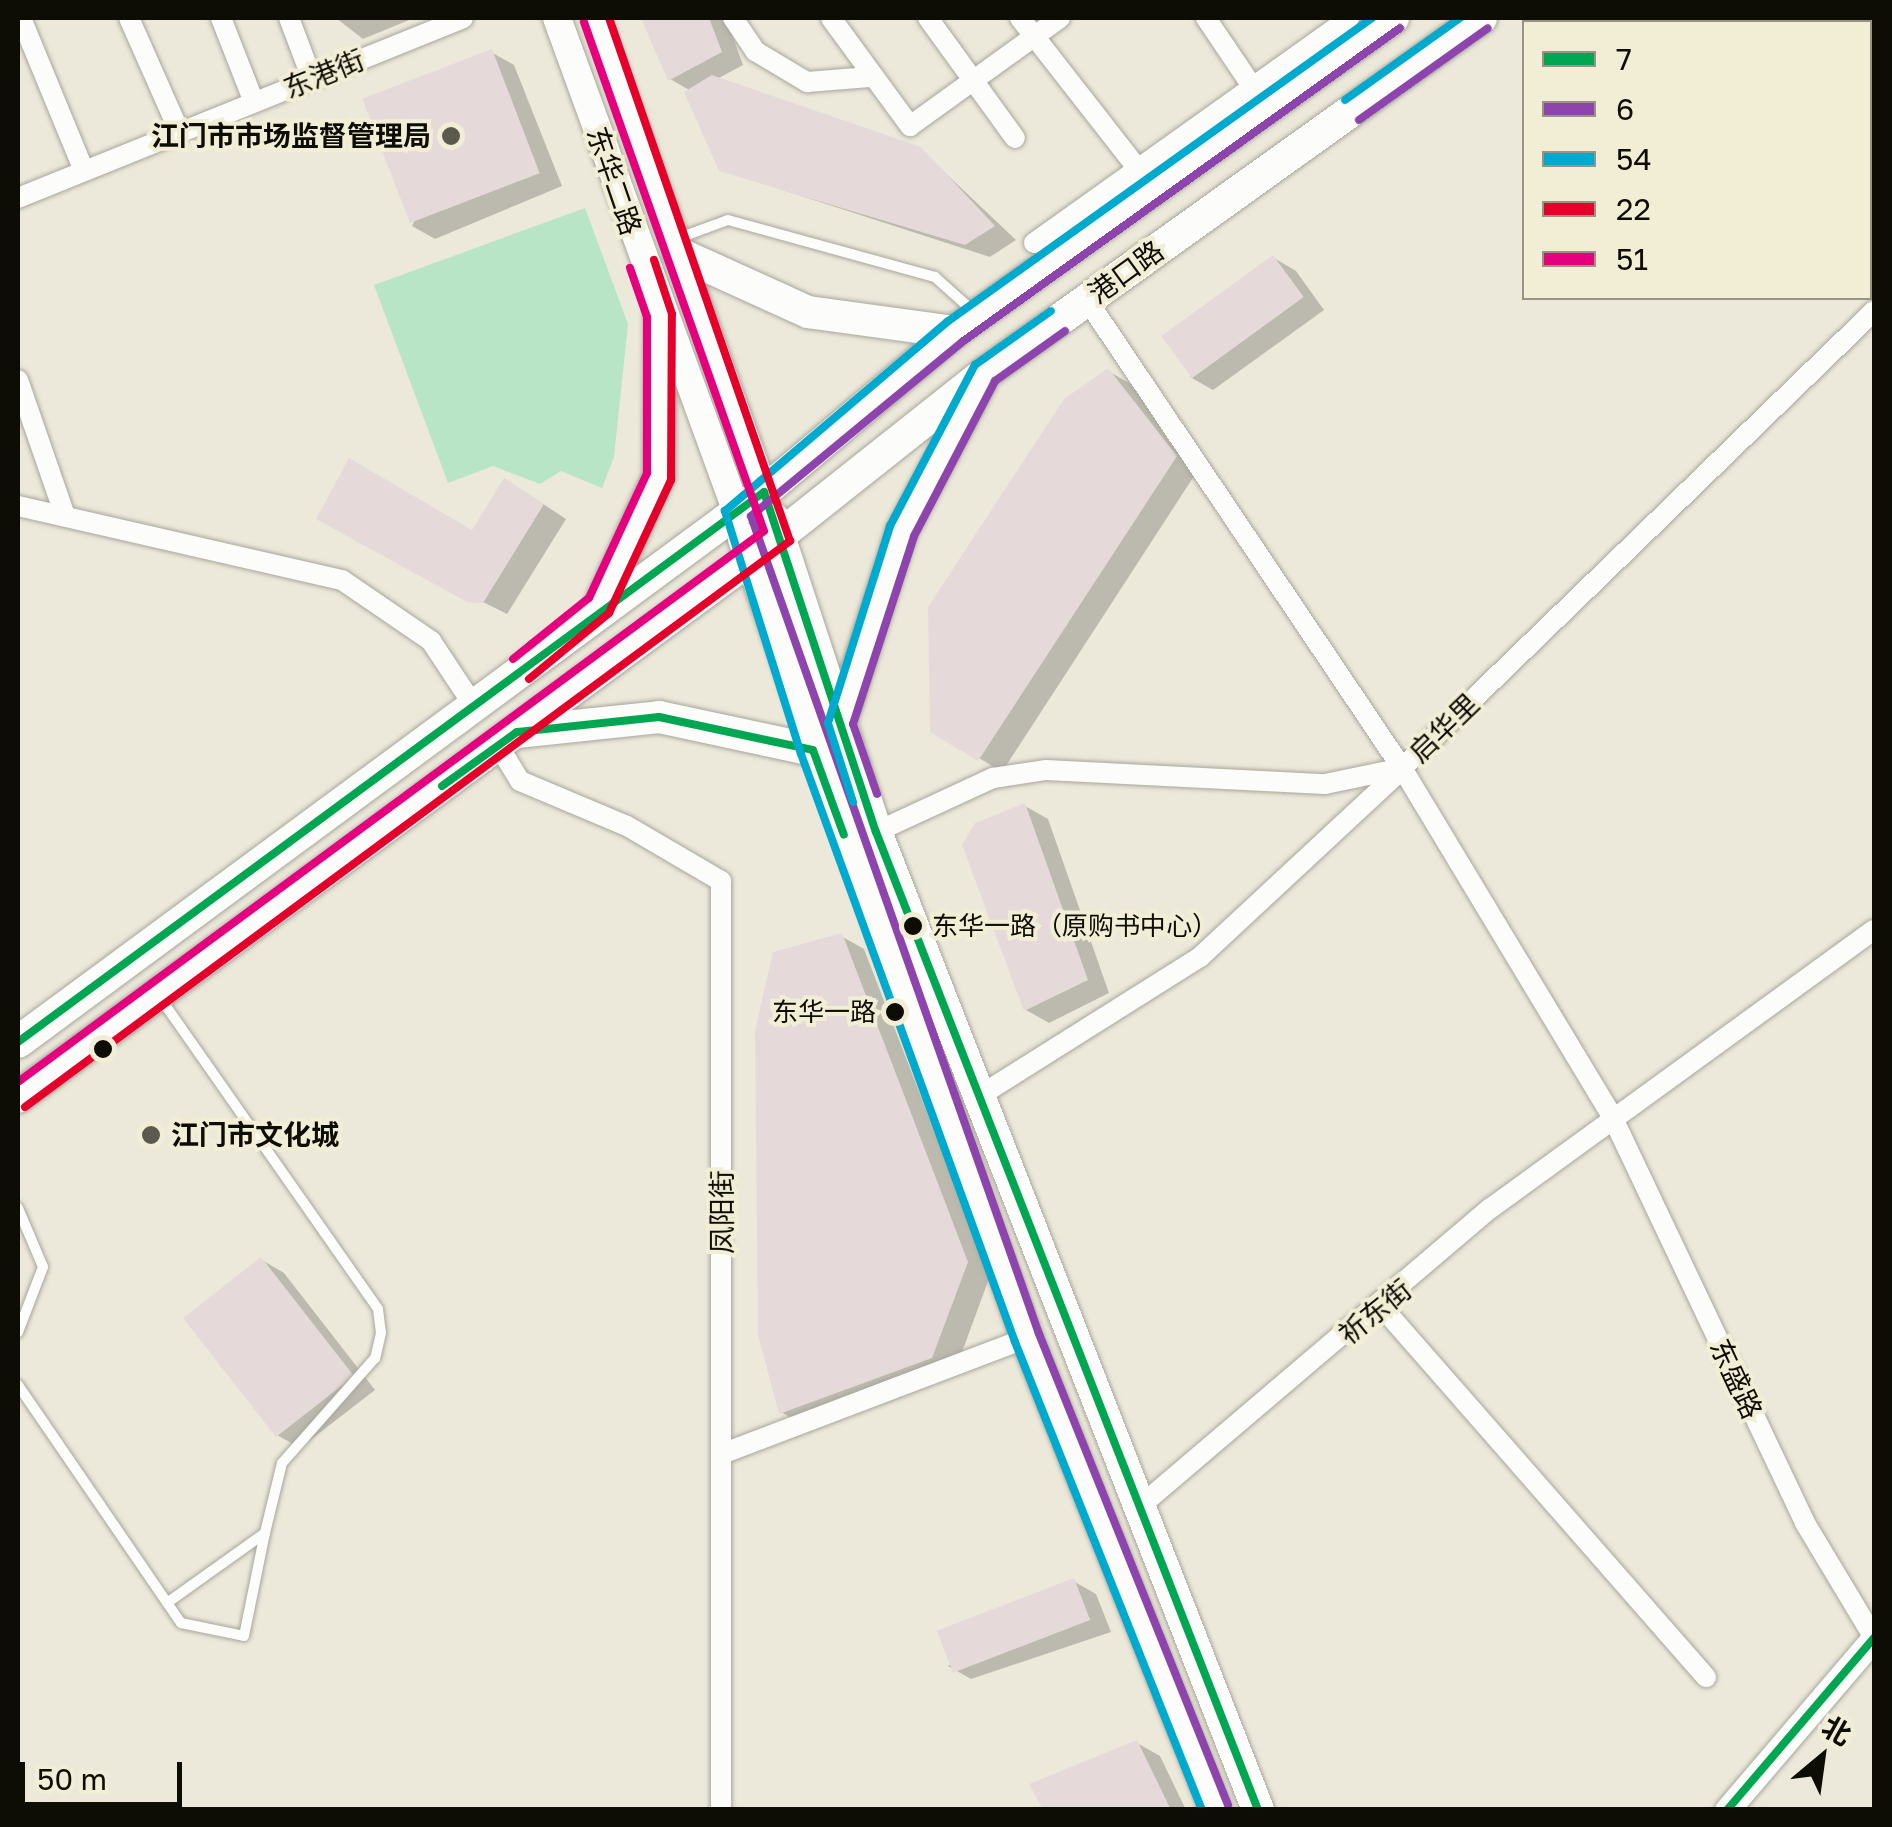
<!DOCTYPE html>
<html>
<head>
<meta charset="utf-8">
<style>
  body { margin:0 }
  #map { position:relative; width:1892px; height:1827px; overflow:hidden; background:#ece9db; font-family:"Golos Text","Noto Sans SC",sans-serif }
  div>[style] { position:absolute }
  .green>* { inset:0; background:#b7e5c6 }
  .shadow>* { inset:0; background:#0003 }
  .building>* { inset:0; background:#e5dad9; transform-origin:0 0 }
  .roads { filter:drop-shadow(0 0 2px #a8a69b) drop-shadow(0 0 2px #a8a69b) }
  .service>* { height:10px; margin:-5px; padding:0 5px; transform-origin:5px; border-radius:5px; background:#fcfcfa }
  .minor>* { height:20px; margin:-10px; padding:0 10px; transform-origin:10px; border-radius:10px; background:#fcfcfa }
  .tertiary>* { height:25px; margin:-12.5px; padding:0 12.5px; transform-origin:12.5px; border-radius:12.5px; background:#fcfcfa }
  .secondary>* { height:28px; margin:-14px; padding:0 14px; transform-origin:14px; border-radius:14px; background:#fcfcfa }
  .primary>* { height:32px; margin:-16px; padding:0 16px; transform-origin:16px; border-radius:16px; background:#fcfcfa }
  .bus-1>* { height:8px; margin:-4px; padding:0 4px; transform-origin:4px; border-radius:4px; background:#00a651 }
  .bus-2>* { height:8px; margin:-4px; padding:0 4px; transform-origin:4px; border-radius:4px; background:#8e44ad }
  .bus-3>* { height:8px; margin:-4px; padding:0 4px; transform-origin:4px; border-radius:4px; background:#00a9ce }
  .bus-4>* { height:8px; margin:-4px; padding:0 4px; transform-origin:4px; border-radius:4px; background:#e4002b }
  .bus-5>* { height:8px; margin:-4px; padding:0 4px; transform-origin:4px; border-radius:4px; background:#e5007d }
  .dots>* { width:28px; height:28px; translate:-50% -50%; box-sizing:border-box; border:5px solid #f2eed5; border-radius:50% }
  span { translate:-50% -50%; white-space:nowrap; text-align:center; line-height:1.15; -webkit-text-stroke:8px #f2eed5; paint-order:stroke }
  .bus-label { font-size:26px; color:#0d0c05 }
  .left { translate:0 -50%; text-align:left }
  .right { translate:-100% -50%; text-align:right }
  .street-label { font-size:28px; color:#0d0c05 }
  .poi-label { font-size:28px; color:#0d0c05; font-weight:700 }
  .frame { position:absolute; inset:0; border:20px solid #0d0c05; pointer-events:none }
  .legend { position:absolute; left:1522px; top:20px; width:350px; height:280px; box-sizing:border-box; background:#f2eed5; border:2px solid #969482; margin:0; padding:12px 18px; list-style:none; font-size:30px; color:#0d0c05 }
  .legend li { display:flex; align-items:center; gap:20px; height:50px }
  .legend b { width:50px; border:2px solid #969482 }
  .north { position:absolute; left:1772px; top:1707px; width:100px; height:100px; -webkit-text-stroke:8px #f2eed5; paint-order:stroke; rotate:29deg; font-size:28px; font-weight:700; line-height:40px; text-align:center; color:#0d0c05 }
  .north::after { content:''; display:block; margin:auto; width:35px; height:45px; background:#0d0c05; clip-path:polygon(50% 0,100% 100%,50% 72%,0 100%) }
  .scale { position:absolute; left:20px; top:1762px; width:162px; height:45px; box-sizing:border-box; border:5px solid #0d0c05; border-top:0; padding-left:12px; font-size:30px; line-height:35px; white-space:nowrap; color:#0d0c05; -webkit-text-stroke:8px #f2eed5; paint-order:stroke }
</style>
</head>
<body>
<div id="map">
  <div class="green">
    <div style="clip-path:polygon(585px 208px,628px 324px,614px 457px,602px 488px,561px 471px,540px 484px,493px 466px,448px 483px,374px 285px)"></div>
  </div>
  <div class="shadow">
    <div style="clip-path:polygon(336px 18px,414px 18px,363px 39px)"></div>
    <div style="clip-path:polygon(644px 18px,726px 18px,743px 65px,717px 79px,920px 149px,1016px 240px,990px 257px,721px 170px,691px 91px,670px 79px)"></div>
    <div style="clip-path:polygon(491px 52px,514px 65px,562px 186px,435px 239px,412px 226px)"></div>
    <div style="clip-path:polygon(1274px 258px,1296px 271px,1324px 310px,1213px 390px,1190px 377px)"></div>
    <div style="clip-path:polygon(1108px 371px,1131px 384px,1198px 470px,1002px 772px,933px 730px)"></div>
    <div style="clip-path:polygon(528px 494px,566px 519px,507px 614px,341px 531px,473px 534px)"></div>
    <div style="clip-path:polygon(1025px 806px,1048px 819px,1109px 993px,1049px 1023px,1026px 1010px)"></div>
    <div style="clip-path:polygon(841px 936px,864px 949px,990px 1276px,955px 1371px,804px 1425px,781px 1412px)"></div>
    <div style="clip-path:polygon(262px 1260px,284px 1273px,375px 1390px,300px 1448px,277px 1435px)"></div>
    <div style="clip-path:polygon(1073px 1581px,1096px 1594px,1111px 1632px,971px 1679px,948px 1666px)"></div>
    <div style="clip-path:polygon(1137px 1743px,1160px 1756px,1186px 1810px,1046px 1810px)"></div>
  </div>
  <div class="building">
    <div style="clip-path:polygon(641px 18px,709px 18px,722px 52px,668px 81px)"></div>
    <div style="left:492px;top:49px;width:133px;height:139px;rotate:69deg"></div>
    <div style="clip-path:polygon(712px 75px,921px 147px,995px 226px,965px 245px,719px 171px,684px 92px)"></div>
    <div style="left:1273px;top:255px;width:52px;height:138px;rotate:54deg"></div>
    <div style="clip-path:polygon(1108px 368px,1177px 456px,978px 761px,930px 732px,928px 607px,1064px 399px)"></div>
    <div style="clip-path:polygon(349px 458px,472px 530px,504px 478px,544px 504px,483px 603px,467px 602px,316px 519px)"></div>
    <div style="clip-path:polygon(1025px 803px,1088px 980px,1024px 1011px,962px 845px,975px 823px)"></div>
    <div style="clip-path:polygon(842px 933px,968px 1262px,932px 1358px,779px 1414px,758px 1335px,755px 1031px,773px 952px)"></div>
    <div style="left:261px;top:1257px;width:151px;height:99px;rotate:52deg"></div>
    <div style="left:1074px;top:1578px;width:45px;height:147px;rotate:69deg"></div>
    <div style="clip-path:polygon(1137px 1740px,1171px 1810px,1043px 1810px,1029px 1784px)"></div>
  </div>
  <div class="roads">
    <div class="service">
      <div style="left:676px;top:239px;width:55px;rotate:-20.1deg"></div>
      <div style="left:728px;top:220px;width:215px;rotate:15.4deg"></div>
      <div style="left:935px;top:277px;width:52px;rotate:41.9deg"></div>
      <div style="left:161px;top:999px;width:378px;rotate:55deg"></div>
      <div style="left:378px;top:1309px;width:24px;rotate:83deg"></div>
      <div style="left:381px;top:1333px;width:26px;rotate:103deg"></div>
      <div style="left:375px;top:1358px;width:140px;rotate:131.5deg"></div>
      <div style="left:282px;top:1463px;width:72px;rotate:103.7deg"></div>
      <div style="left:265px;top:1533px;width:120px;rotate:144.5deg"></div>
      <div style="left:18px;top:1208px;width:64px;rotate:67deg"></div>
      <div style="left:43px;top:1267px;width:70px;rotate:111deg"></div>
      <div style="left:18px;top:1385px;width:288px;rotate:55.6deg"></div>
      <div style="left:181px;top:1623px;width:64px;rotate:11.7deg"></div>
      <div style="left:244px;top:1636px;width:105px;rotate:-78.5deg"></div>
    </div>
    <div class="minor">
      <div style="left:21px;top:18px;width:165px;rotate:67.6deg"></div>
      <div style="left:129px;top:18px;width:126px;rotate:66.1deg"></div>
      <div style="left:221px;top:18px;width:90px;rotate:68.6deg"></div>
      <div style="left:289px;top:18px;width:65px;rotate:69.3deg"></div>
      <div style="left:733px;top:18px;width:40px;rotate:56deg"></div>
      <div style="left:755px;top:51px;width:61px;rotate:30.8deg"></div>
      <div style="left:807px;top:82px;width:63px;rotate:-4.5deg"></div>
      <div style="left:831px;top:18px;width:134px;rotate:53.8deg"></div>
      <div style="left:910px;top:126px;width:185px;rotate:-35.8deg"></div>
      <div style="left:928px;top:18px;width:148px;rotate:54.1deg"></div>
      <div style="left:1020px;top:18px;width:187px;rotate:52deg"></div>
      <div style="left:1206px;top:18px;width:97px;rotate:56deg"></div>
      <div style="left:18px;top:198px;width:480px;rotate:-22deg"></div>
      <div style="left:1034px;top:243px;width:387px;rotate:-35.5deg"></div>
      <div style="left:1087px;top:300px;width:564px;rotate:56.06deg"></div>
      <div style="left:1402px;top:768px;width:404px;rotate:58.9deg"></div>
      <div style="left:1611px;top:1114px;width:453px;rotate:64.6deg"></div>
      <div style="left:1805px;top:1523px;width:134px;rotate:59deg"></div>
      <div style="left:18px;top:380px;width:144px;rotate:70.9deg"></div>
      <div style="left:18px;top:506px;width:332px;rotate:12.9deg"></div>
      <div style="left:342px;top:580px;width:108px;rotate:34.4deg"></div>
      <div style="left:431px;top:641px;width:78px;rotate:56.5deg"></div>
      <div style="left:498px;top:745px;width:42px;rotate:58.6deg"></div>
      <div style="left:520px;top:781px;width:116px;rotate:22.8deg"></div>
      <div style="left:627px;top:826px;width:109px;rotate:30.3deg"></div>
      <div style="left:721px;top:881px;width:929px;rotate:90deg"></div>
      <div style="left:876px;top:832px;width:129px;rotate:-24.8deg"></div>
      <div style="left:993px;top:778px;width:54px;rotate:-8.6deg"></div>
      <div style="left:1046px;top:770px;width:279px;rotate:2.9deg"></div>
      <div style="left:1325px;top:784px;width:79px;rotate:-11.7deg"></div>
      <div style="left:1402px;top:768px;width:657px;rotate:-44.07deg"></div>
      <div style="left:981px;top:1095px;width:259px;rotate:-32.2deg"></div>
      <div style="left:1200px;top:957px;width:275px;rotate:-42.9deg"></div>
      <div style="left:1382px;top:1307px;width:492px;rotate:48.8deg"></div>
      <div style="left:724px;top:1453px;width:324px;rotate:-20.8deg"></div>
      <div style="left:1138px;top:1508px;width:463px;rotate:-40.4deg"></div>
      <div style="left:1491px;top:1208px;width:473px;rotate:-36deg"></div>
    </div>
    <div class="tertiary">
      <div style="left:1727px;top:1810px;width:226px;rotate:-49.5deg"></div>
    </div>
    <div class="secondary">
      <div style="left:557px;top:18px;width:526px;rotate:69.98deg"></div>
      <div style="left:596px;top:18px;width:503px;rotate:70.48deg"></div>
    </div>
    <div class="primary">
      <div style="left:680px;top:254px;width:141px;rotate:24.4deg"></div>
      <div style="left:808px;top:312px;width:147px;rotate:7.8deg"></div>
      <div style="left:773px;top:518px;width:330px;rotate:71.8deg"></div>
      <div style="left:876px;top:832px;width:1050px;rotate:68.66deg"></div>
      <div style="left:744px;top:539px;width:848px;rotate:70.5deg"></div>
      <div style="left:1027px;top:1338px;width:508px;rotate:68.18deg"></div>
      <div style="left:601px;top:603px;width:140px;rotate:-65.5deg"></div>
      <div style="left:659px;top:476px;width:161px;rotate:-89.6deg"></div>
      <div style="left:840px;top:724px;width:203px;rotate:-72.2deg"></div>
      <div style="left:902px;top:531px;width:167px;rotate:-62.2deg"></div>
      <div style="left:517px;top:732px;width:143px;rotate:-6deg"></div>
      <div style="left:659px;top:717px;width:157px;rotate:12.1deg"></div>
      <div style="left:18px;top:1042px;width:927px;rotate:-36.4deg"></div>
      <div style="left:764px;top:492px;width:248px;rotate:-40.1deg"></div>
      <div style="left:954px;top:332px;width:540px;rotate:-35.57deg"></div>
      <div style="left:18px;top:1097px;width:908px;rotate:-36.31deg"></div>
      <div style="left:750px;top:559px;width:300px;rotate:-38.4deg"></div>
      <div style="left:985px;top:373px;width:610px;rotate:-35.59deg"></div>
    </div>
  </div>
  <div class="bus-1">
    <div style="left:442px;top:786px;width:92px;rotate:-35.8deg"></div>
    <div style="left:517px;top:732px;width:143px;rotate:-6deg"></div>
    <div style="left:659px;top:717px;width:157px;rotate:12.1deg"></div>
    <div style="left:813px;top:750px;width:90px;rotate:70deg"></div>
    <div style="left:18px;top:1042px;width:927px;rotate:-36.4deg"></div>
    <div style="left:764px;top:492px;width:358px;rotate:71.8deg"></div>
    <div style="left:876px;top:832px;width:1050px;rotate:68.66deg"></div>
    <div style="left:1727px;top:1810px;width:226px;rotate:-49.5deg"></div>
  </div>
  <div class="bus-2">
    <div style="left:1359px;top:120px;width:158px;rotate:-35.5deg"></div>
    <div style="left:877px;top:794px;width:74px;rotate:-108.9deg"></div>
    <div style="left:853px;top:724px;width:198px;rotate:-72deg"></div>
    <div style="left:914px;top:536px;width:175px;rotate:-62.4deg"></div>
    <div style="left:995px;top:381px;width:86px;rotate:-35.5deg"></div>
    <div style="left:1228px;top:1805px;width:508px;rotate:-111.86deg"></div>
    <div style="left:1039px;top:1334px;width:867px;rotate:-109.4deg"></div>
    <div style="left:751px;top:516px;width:273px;rotate:-39.5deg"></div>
    <div style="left:962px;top:342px;width:539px;rotate:-35.64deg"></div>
  </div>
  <div class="bus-3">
    <div style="left:1345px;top:100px;width:141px;rotate:-35.5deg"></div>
    <div style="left:853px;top:802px;width:83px;rotate:-107.6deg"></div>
    <div style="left:828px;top:723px;width:207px;rotate:-72.5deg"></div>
    <div style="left:890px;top:526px;width:182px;rotate:-62.2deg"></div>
    <div style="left:975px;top:365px;width:93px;rotate:-35.4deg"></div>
    <div style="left:1202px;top:1810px;width:504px;rotate:-111.78deg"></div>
    <div style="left:1015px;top:1342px;width:626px;rotate:-110deg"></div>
    <div style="left:801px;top:754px;width:255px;rotate:-107.4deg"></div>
    <div style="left:725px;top:511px;width:292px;rotate:-40.4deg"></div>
    <div style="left:947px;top:322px;width:523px;rotate:-35.58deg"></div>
  </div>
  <div class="bus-4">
    <div style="left:529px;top:679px;width:104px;rotate:-39.5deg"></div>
    <div style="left:609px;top:613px;width:147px;rotate:-65deg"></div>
    <div style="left:671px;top:480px;width:166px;rotate:-89.7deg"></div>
    <div style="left:672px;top:314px;width:57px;rotate:-108.4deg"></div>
    <div style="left:25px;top:1107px;width:952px;rotate:-36.5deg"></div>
    <div style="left:790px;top:541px;width:553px;rotate:-109.09deg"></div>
  </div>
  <div class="bus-5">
    <div style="left:513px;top:659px;width:97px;rotate:-38.8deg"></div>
    <div style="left:589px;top:598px;width:138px;rotate:-65.1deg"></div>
    <div style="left:647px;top:473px;width:156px;rotate:-90deg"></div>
    <div style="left:647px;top:317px;width:52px;rotate:-109.1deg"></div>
    <div style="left:18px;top:1082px;width:927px;rotate:-36.45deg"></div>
    <div style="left:764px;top:531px;width:540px;rotate:-109.48deg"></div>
  </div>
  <div class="dots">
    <div style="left:451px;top:136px;background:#5b5950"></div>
    <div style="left:913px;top:926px;background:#0d0c05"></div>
    <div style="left:895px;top:1012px;background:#0d0c05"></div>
    <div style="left:103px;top:1049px;background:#0d0c05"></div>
    <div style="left:151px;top:1135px;background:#5b5950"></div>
  </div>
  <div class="bus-label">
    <span class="left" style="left:932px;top:926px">东华一路（原购书中心）</span>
    <span class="right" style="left:876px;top:1012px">东华一路</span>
  </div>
  <div class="street-label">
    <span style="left:324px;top:74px;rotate:-22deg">东港街</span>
    <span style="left:614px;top:181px;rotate:71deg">东华二路</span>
    <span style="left:1126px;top:272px;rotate:-36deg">港口路</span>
    <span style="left:1444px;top:728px;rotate:-44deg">启华里</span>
    <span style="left:722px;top:1212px;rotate:-90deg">凤阳街</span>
    <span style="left:1375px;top:1312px;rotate:-39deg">祈东街</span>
    <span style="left:1736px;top:1379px;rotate:65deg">东盛路</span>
  </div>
  <div class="poi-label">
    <span class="right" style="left:431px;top:136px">江门市市场监督管理局</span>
    <span class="left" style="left:171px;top:1135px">江门市文化城</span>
  </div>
  <div class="frame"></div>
  <ul class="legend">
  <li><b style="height:12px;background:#00a651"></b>7</li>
  <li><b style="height:12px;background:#8e44ad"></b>6</li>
  <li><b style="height:12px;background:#00a9ce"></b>54</li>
  <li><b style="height:12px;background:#e4002b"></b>22</li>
  <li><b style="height:12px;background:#e5007d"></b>51</li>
  </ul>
  <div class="north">北</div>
  <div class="scale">50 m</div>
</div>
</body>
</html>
